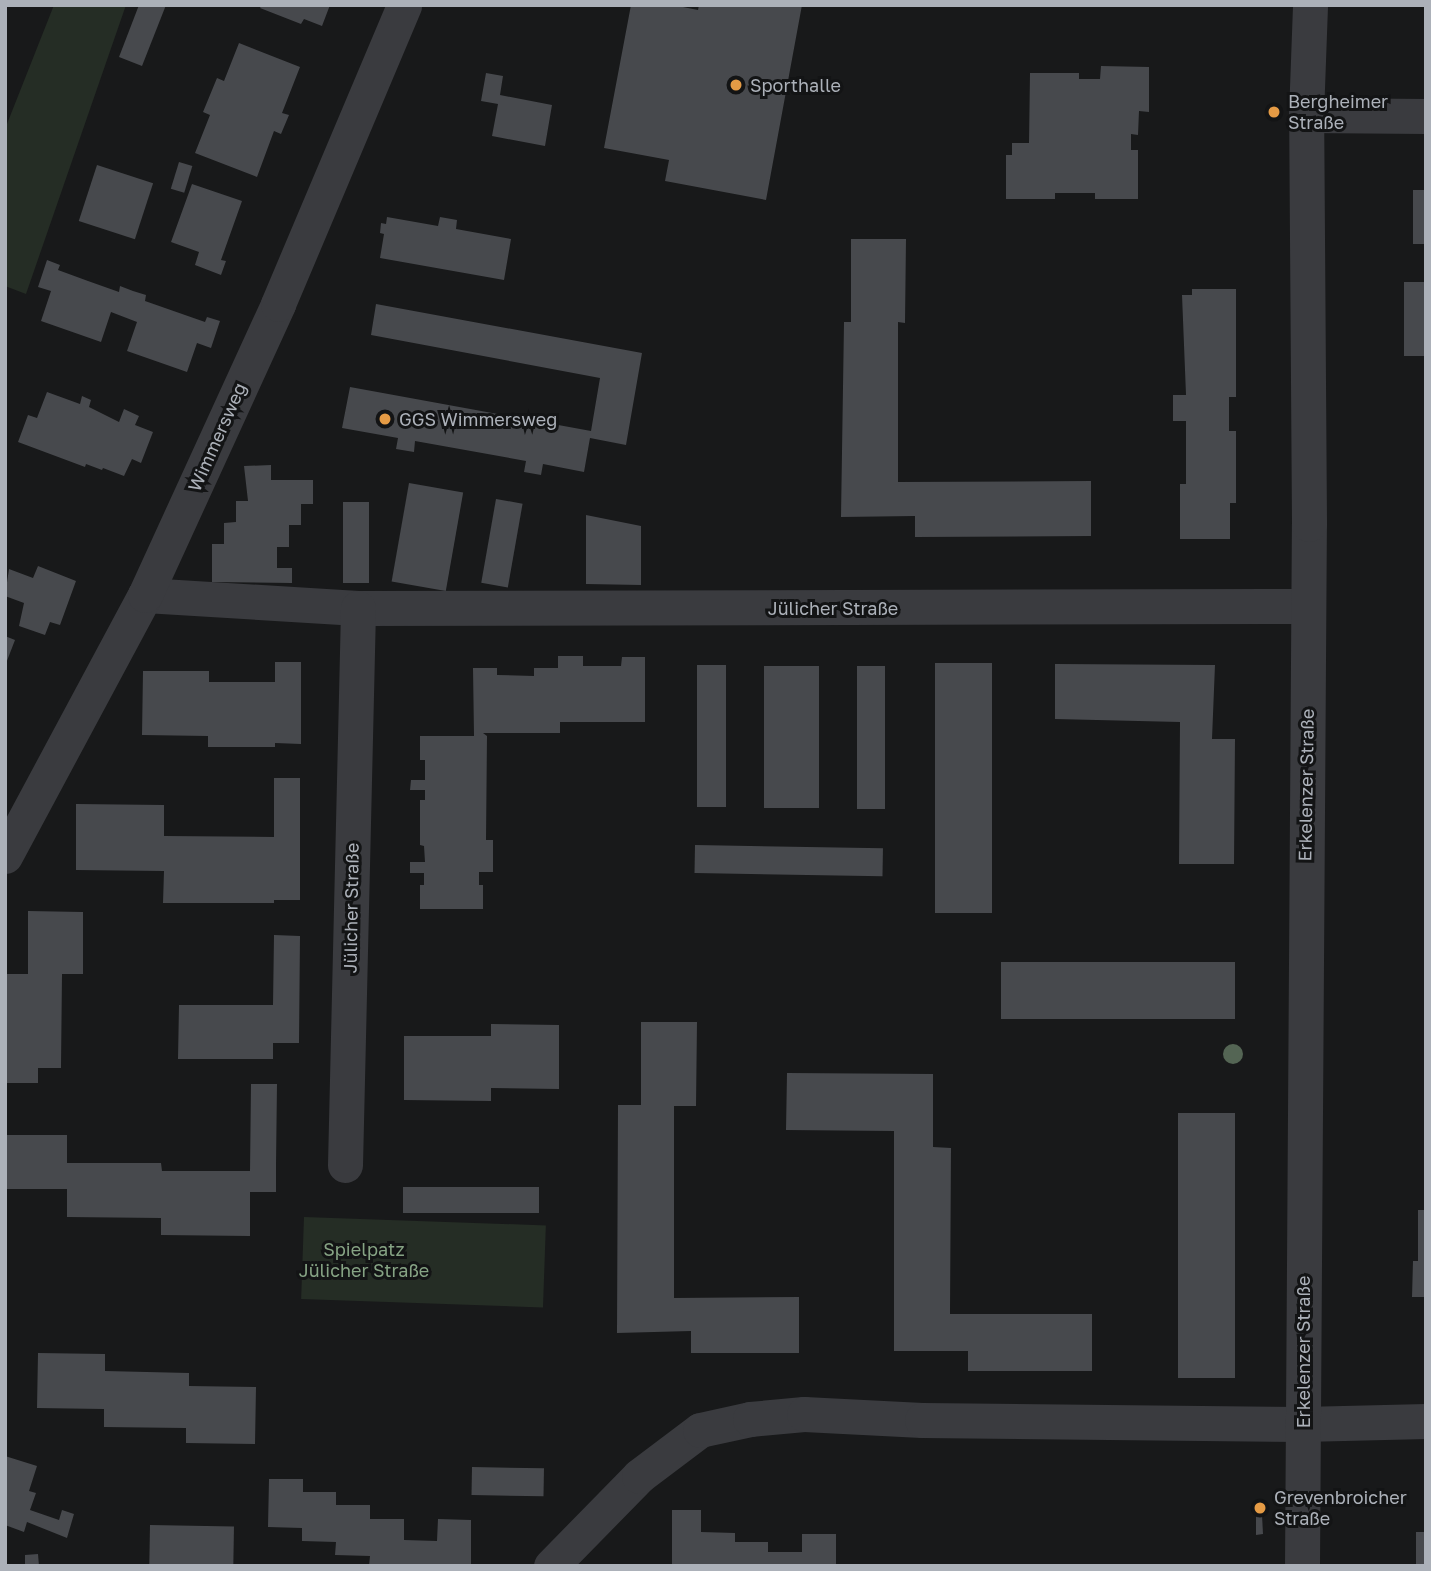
<!DOCTYPE html>
<html>
<head>
<meta charset="utf-8">
<style>
  body { margin:0 }
  #map { position:relative; width:1431px; height:1571px; overflow:hidden; background:#18191a; font-family:"Golos Text",sans-serif }
  div>[style] { position:absolute }
  .green>* { inset:0; background:#252d25; transform-origin:0 0 }
  .building>* { inset:0; background:#47494d; transform-origin:0 0 }
  .minor>* { height:35px; margin:-17.5px; padding:0 17.5px; transform-origin:17.5px; border-radius:17.5px; background:#3a3b3f }
  .trees>* { width:20px; height:20px; margin:-10px; border-radius:50%; background:#546554 }
  .dots>* { width:19px; height:19px; translate:-50% -50%; box-sizing:border-box; border:4px solid #131415; border-radius:50% }
  span { translate:-50% -50%; white-space:nowrap; text-align:center; line-height:1.15; -webkit-text-stroke:6px #131415; paint-order:stroke }
  .poi-label { font-size:18px; color:#acb1b9 }
  .left { translate:0 -50%; text-align:left }
  .street-label { font-size:18px; color:#acb1b9 }
  .park-label { font-size:18px; color:#86a384 }
  .frame { position:absolute; inset:0; border:7px solid #acb1b9; pointer-events:none }
</style>
</head>
<body>
<div id="map">
  <div class="green">
    <div style="clip-path:polygon(54px 5px,126px 5px,26px 294px,5px 286px,5px 129px)"></div>
    <div style="left:304px;top:1217px;width:242px;height:82px;rotate:2deg"></div>
  </div>
  <div class="building">
    <div style="clip-path:polygon(139px 5px,166px 5px,142px 66px,119px 57px)"></div>
    <div style="clip-path:polygon(262px 5px,330px 5px,322px 26px,304px 19px,301px 24px,260px 8px)"></div>
    <div style="clip-path:polygon(631px 5px,673px 5px,698px 10px,699px 5px,802px 5px,766px 200px,665px 181px,669px 160px,604px 148px)"></div>
    <div style="clip-path:polygon(239px 43px,300px 67px,282px 113px,289px 115px,281px 134px,274px 131px,257px 177px,195px 153px,210px 115px,203px 112px,217px 78px,224px 81px)"></div>
    <div style="clip-path:polygon(1101px 66px,1149px 67px,1149px 112px,1139px 111px,1138px 135px,1131px 134px,1131px 150px,1138px 150px,1138px 199px,1095px 199px,1095px 193px,1055px 193px,1055px 199px,1006px 199px,1006px 155px,1012px 155px,1012px 143px,1029px 143px,1030px 73px,1079px 73px,1079px 79px,1100px 79px)"></div>
    <div style="clip-path:polygon(486px 73px,503px 76px,500px 95px,552px 105px,545px 146px,492px 136px,498px 104px,481px 101px)"></div>
    <div style="left:179px;top:162px;width:14px;height:28px;rotate:17deg"></div>
    <div style="left:97px;top:165px;width:59px;height:59px;rotate:18deg"></div>
    <div style="clip-path:polygon(192px 184px,242px 201px,221px 260px,226px 261px,221px 275px,195px 265px,199px 252px,171px 242px)"></div>
    <div style="left:1413px;top:190px;width:13px;height:54px"></div>
    <div style="clip-path:polygon(387px 217px,438px 226px,440px 217px,457px 220px,456px 229px,511px 239px,504px 280px,380px 258px,384px 234px,380px 233px,381px 223px,386px 224px)"></div>
    <div style="clip-path:polygon(851px 239px,906px 239px,905px 323px,898px 322px,898px 482px,1091px 481px,1091px 536px,915px 537px,915px 516px,841px 517px,844px 322px,851px 322px)"></div>
    <div style="clip-path:polygon(47px 260px,60px 265px,58px 270px,88px 281px,119px 292px,120px 286px,133px 291px,146px 295px,145px 301px,205px 322px,207px 317px,220px 321px,211px 348px,197px 343px,187px 372px,127px 351px,137px 322px,111px 312px,101px 342px,41px 321px,51px 291px,38px 287px)"></div>
    <div style="left:1404px;top:282px;width:22px;height:74px"></div>
    <div style="clip-path:polygon(1192px 289px,1236px 289px,1236px 397px,1229px 397px,1229px 431px,1236px 431px,1236px 503px,1230px 503px,1230px 539px,1180px 539px,1180px 484px,1186px 484px,1186px 421px,1173px 421px,1173px 395px,1186px 395px,1182px 295px,1192px 295px)"></div>
    <div style="clip-path:polygon(376px 304px,642px 353px,626px 445px,590px 438px,584px 472px,543px 464px,541px 475px,524px 472px,526px 461px,415px 441px,414px 452px,396px 449px,398px 438px,342px 428px,350px 387px,591px 431px,600px 378px,371px 335px)"></div>
    <div style="clip-path:polygon(47px 392px,80px 404px,82px 396px,91px 400px,89px 407px,119px 422px,124px 409px,139px 416px,135px 425px,153px 432px,141px 463px,132px 459px,124px 476px,103px 468px,102px 470px,86px 464px,85px 467px,18px 442px,28px 415px,37px 418px)"></div>
    <div style="clip-path:polygon(271px 465px,271px 480px,313px 480px,313px 504px,301px 504px,301px 525px,289px 525px,289px 547px,277px 547px,277px 568px,292px 568px,292px 583px,212px 582px,212px 544px,224px 544px,224px 523px,236px 522px,236px 501px,248px 501px,244px 466px)"></div>
    <div style="left:409px;top:483px;width:55px;height:100px;rotate:10deg"></div>
    <div style="left:496px;top:499px;width:27px;height:85px;rotate:10deg"></div>
    <div style="left:343px;top:502px;width:26px;height:81px"></div>
    <div style="clip-path:polygon(586px 515px,641px 526px,641px 585px,586px 584px)"></div>
    <div style="clip-path:polygon(38px 566px,76px 581px,60px 625px,50px 622px,45px 635px,19px 626px,24px 603px,5px 596px,9px 569px,33px 578px)"></div>
    <div style="clip-path:polygon(5px 636px,15px 640px,5px 666px)"></div>
    <div style="clip-path:polygon(558px 656px,583px 656px,583px 666px,621px 666px,622px 657px,645px 657px,645px 722px,560px 722px,560px 733px,483px 733px,487px 736px,486px 840px,493px 840px,493px 872px,479px 872px,479px 885px,483px 885px,483px 909px,420px 909px,420px 885px,424px 885px,424px 873px,410px 873px,410px 862px,425px 862px,424px 846px,420px 845px,420px 800px,425px 800px,425px 790px,410px 790px,411px 780px,425px 780px,425px 760px,420px 760px,420px 736px,474px 736px,473px 668px,497px 668px,497px 675px,534px 676px,534px 668px,558px 668px)"></div>
    <div style="clip-path:polygon(275px 662px,301px 662px,301px 744px,275px 743px,275px 747px,208px 747px,208px 736px,142px 735px,143px 671px,209px 671px,209px 682px,275px 682px)"></div>
    <div style="left:935px;top:663px;width:57px;height:250px"></div>
    <div style="clip-path:polygon(1055px 664px,1215px 665px,1212px 739px,1235px 739px,1234px 864px,1179px 864px,1180px 722px,1055px 719px)"></div>
    <div style="left:697px;top:665px;width:29px;height:142px"></div>
    <div style="left:764px;top:666px;width:55px;height:142px"></div>
    <div style="left:857px;top:666px;width:28px;height:143px"></div>
    <div style="clip-path:polygon(274px 778px,300px 778px,300px 900px,274px 900px,274px 903px,163px 903px,164px 871px,76px 870px,76px 804px,164px 805px,164px 836px,274px 837px)"></div>
    <div style="left:695px;top:845px;width:188px;height:28px;rotate:1deg"></div>
    <div style="clip-path:polygon(28px 911px,83px 912px,83px 974px,62px 974px,61px 1068px,38px 1068px,38px 1083px,7px 1083px,7px 974px,28px 974px)"></div>
    <div style="clip-path:polygon(274px 935px,300px 936px,299px 1043px,273px 1043px,273px 1059px,178px 1059px,179px 1005px,273px 1005px)"></div>
    <div style="left:1001px;top:962px;width:234px;height:57px"></div>
    <div style="clip-path:polygon(641px 1022px,697px 1022px,696px 1106px,674px 1106px,674px 1298px,799px 1297px,799px 1353px,691px 1353px,691px 1331px,617px 1333px,618px 1105px,641px 1105px)"></div>
    <div style="clip-path:polygon(491px 1024px,559px 1025px,559px 1089px,491px 1088px,491px 1101px,404px 1100px,404px 1036px,491px 1036px)"></div>
    <div style="clip-path:polygon(787px 1073px,933px 1074px,933px 1147px,951px 1148px,950px 1314px,1092px 1314px,1092px 1371px,968px 1371px,968px 1351px,894px 1351px,894px 1131px,786px 1130px)"></div>
    <div style="clip-path:polygon(251px 1084px,277px 1084px,276px 1165px,276px 1192px,250px 1192px,250px 1236px,161px 1235px,161px 1218px,67px 1217px,67px 1189px,5px 1189px,5px 1135px,67px 1135px,67px 1163px,161px 1163px,162px 1171px,250px 1171px)"></div>
    <div style="left:1178px;top:1113px;width:57px;height:265px"></div>
    <div style="left:403px;top:1187px;width:136px;height:26px"></div>
    <div style="clip-path:polygon(1418px 1210px,1426px 1210px,1426px 1297px,1412px 1297px,1413px 1261px,1418px 1261px)"></div>
    <div style="clip-path:polygon(38px 1353px,105px 1354px,105px 1371px,189px 1373px,189px 1386px,256px 1387px,255px 1444px,186px 1443px,186px 1428px,104px 1427px,104px 1409px,37px 1408px)"></div>
    <div style="clip-path:polygon(5px 1456px,37px 1466px,29px 1491px,36px 1493px,30px 1510px,59px 1520px,62px 1510px,74px 1514px,67px 1538px,27px 1522px,24px 1532px,5px 1525px)"></div>
    <div style="left:472px;top:1467px;width:72px;height:28px;rotate:1deg"></div>
    <div style="clip-path:polygon(269px 1479px,303px 1479px,303px 1492px,336px 1492px,336px 1505px,370px 1505px,370px 1519px,404px 1519px,404px 1540px,437px 1541px,438px 1519px,471px 1520px,471px 1566px,369px 1566px,370px 1556px,335px 1555px,336px 1542px,302px 1541px,302px 1528px,268px 1527px)"></div>
    <div style="clip-path:polygon(672px 1510px,701px 1510px,701px 1532px,735px 1533px,735px 1542px,768px 1542px,768px 1552px,802px 1552px,802px 1534px,836px 1534px,836px 1566px,672px 1566px)"></div>
    <div style="clip-path:polygon(1262px 1515px,1263px 1534px,1256px 1535px,1256px 1516px)"></div>
    <div style="left:150px;top:1525px;width:84px;height:41px;rotate:1deg"></div>
    <div style="left:1416px;top:1532px;width:10px;height:34px"></div>
    <div style="clip-path:polygon(38px 1554px,39px 1566px,25px 1566px,25px 1555px)"></div>
  </div>
  <div class="minor">
    <div style="left:1306px;top:115px;width:120px;rotate:0.5deg"></div>
    <div style="left:145px;top:595px;width:213px;rotate:3.5deg"></div>
    <div style="left:358px;top:608px;width:950px;rotate:-0.12deg"></div>
    <div style="left:5px;top:856px;width:296px;rotate:-61.8deg"></div>
    <div style="left:145px;top:595px;width:320px;rotate:-65.4deg"></div>
    <div style="left:278px;top:304px;width:324px;rotate:-67.1deg"></div>
    <div style="left:345px;top:1165px;width:557px;rotate:-88.66deg"></div>
    <div style="left:551px;top:1566px;width:126px;rotate:-45.6deg"></div>
    <div style="left:639px;top:1476px;width:76px;rotate:-37deg"></div>
    <div style="left:700px;top:1430px;width:51px;rotate:-12.4deg"></div>
    <div style="left:750px;top:1419px;width:54px;rotate:-5.3deg"></div>
    <div style="left:804px;top:1414px;width:118px;rotate:2.9deg"></div>
    <div style="left:922px;top:1420px;width:380px;rotate:0.6deg"></div>
    <div style="left:1302px;top:1424px;width:124px;rotate:-1.4deg"></div>
    <div style="left:1302px;top:1566px;width:1042px;rotate:-89.62deg"></div>
    <div style="left:1309px;top:524px;width:409px;rotate:-90.4deg"></div>
    <div style="left:1306px;top:115px;width:110px;rotate:-87.9deg"></div>
  </div>
  <div class="trees">
    <div style="left:1233px;top:1054px"></div>
  </div>
  <div class="dots">
    <div style="left:736px;top:85px;background:#e59b45"></div>
    <div style="left:1274px;top:112px;background:#e59b45"></div>
    <div style="left:385px;top:419px;background:#e59b45"></div>
    <div style="left:1260px;top:1508px;background:#e59b45"></div>
  </div>
  <div class="poi-label">
    <span class="left" style="left:750px;top:85px">Sporthalle</span>
    <span class="left" style="left:1288px;top:112px">Bergheimer<br>Straße</span>
    <span class="left" style="left:399px;top:419px">GGS Wimmersweg</span>
    <span class="left" style="left:1274px;top:1508px">Grevenbroicher<br>Straße</span>
  </div>
  <div class="street-label">
    <span style="left:217px;top:437px;rotate:-66deg">Wimmersweg</span>
    <span style="left:833px;top:608px">Jülicher Straße</span>
    <span style="left:1306px;top:785px;rotate:-89deg">Erkelenzer Straße</span>
    <span style="left:351px;top:908px;rotate:-89deg">Jülicher Straße</span>
    <span style="left:1303px;top:1352px;rotate:-90deg">Erkelenzer Straße</span>
  </div>
  <div class="park-label">
    <span style="left:364px;top:1260px">Spielpatz<br>Jülicher Straße</span>
  </div>
  <div class="frame"></div>
</div>
</body>
</html>
